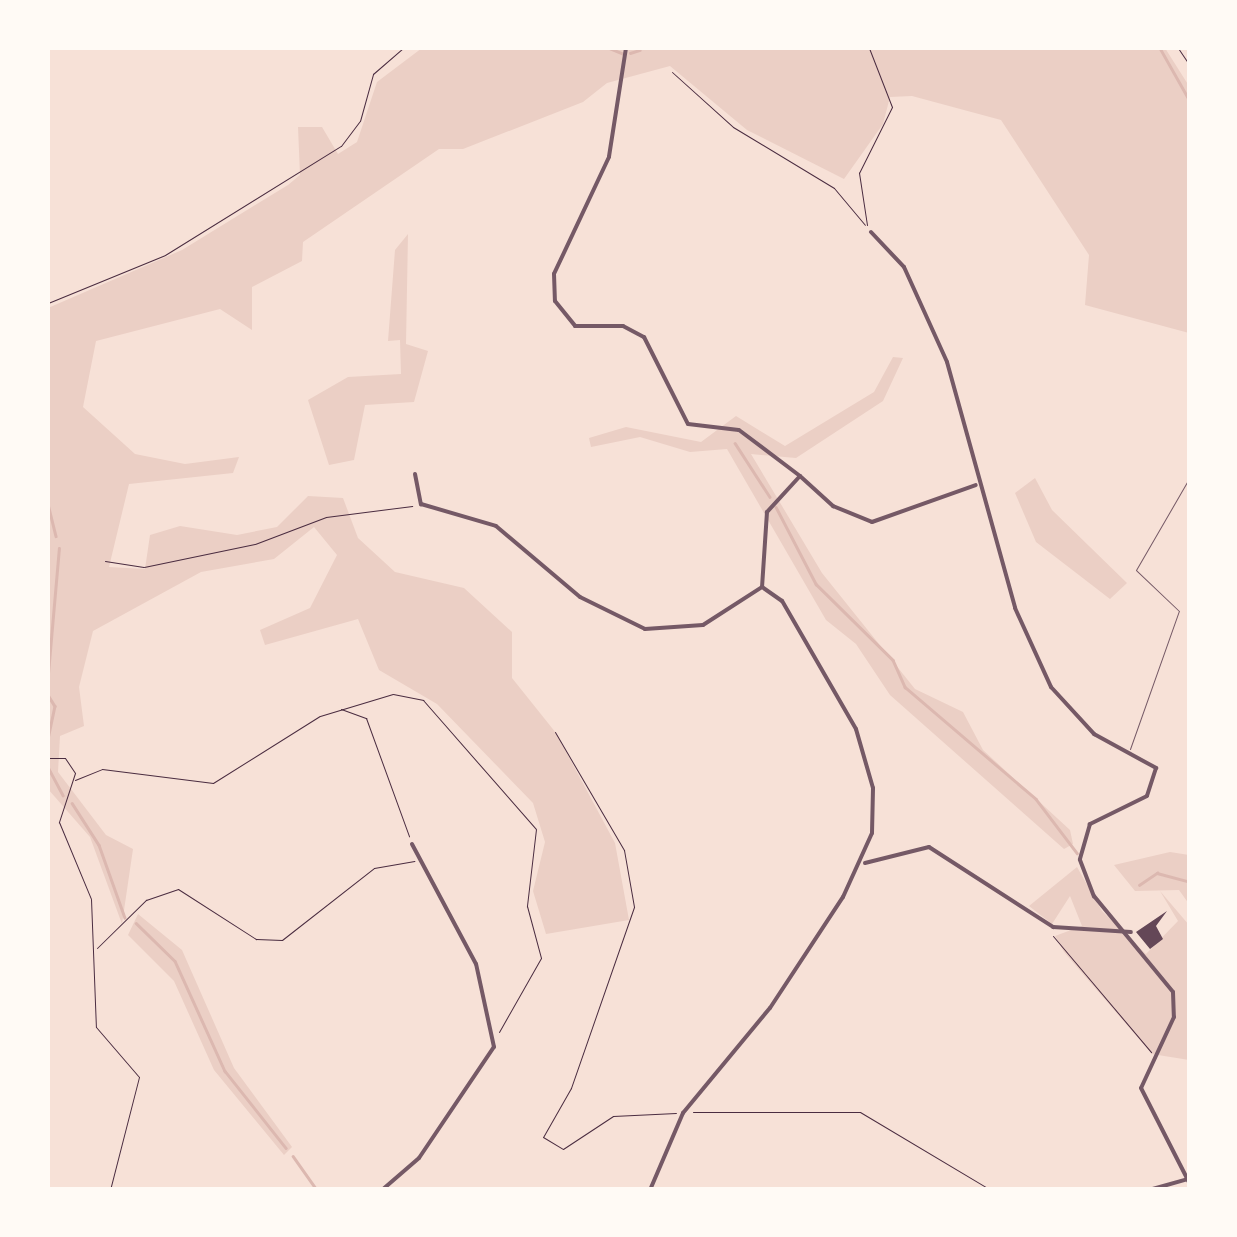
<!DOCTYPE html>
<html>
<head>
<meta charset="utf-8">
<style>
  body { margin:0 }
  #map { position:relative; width:1237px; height:1237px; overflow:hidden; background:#f7e1d7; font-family:Ubuntu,sans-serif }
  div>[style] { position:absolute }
  .green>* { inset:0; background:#ebcfc5 }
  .stream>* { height:2.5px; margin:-1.25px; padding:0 1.25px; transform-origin:1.25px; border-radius:1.25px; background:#dcb8b0 }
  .building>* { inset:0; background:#644757 }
  .path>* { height:1px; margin:-0.5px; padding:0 0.5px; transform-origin:0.5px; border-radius:0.5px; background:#4a2c40 }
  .service>* { height:1px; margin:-0.5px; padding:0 0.5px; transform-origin:0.5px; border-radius:0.5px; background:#755966 }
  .minor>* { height:4px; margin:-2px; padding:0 2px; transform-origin:2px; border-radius:2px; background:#755966 }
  span { translate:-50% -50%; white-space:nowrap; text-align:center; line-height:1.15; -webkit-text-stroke:8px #fffaf5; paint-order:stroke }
  .frame { position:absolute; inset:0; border:50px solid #fffaf5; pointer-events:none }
</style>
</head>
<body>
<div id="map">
  <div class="green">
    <div style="clip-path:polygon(422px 48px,1165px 48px,1189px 86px,1189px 333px,1085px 305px,1089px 255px,1001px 120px,912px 96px,890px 97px,883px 124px,844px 179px,747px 130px,670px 66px,607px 83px,583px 102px,463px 149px,439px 149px,303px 242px,302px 261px,252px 287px,252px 330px,220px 309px,96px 341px,83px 407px,135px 454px,185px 464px,239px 457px,233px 473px,129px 484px,109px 567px,145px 569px,150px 535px,180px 526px,237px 535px,277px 527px,308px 496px,343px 498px,358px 538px,395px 572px,464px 588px,512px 632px,512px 678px,556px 733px,615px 843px,629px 920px,546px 934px,533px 891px,545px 842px,533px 803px,437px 704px,379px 670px,358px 619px,265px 645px,260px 630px,310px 608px,337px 555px,314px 527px,274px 559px,201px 572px,93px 631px,79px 687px,84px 726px,60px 736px,58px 772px,106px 835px,133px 849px,122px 924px,90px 837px,48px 789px,48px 308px,182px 250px,288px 185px,300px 175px,298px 127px,322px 127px,338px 154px,357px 142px,377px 82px)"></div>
    <div style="clip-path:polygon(408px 234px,406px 344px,428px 351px,414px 402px,365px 405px,354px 460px,329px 465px,308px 400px,348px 377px,401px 374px,400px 340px,388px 341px,395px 250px)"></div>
    <div style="clip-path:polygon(893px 357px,903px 358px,883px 401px,796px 458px,751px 454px,822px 573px,915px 689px,963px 712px,983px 750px,1070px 830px,1073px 844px,1064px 849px,890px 695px,856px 644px,826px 620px,727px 449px,690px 452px,640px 437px,591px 447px,589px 438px,626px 427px,701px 442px,736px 416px,785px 446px,874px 392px)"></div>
    <div style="clip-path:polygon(1035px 478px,1052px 510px,1127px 583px,1110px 599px,1036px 542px,1015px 493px)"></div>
    <div style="clip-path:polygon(1170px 852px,1189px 855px,1189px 904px,1179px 890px,1135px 891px,1114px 865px)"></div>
    <div style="clip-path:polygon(1077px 867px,1102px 911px,1146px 954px,1178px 921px,1160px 891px,1189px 925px,1189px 1060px,1152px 1054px,1064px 952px,1055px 936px,1082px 926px,1070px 896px,1052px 924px,1029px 906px)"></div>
    <div style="clip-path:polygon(138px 914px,182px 950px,234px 1068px,292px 1147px,284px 1155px,214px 1070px,174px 981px,128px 935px)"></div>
  </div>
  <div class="stream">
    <div style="left:550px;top:48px;width:23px"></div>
    <div style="left:609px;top:48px;width:16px;rotate:22deg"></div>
    <div style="left:1160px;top:48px;width:61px;rotate:60.5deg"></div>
    <div style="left:630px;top:53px;width:10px;rotate:-17deg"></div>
    <div style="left:735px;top:443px;width:64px;rotate:57.1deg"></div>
    <div style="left:48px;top:504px;width:33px;rotate:76deg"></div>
    <div style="left:776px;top:507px;width:87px;rotate:62.5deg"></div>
    <div style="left:816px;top:584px;width:108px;rotate:44.6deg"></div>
    <div style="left:893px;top:660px;width:30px;rotate:66deg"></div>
    <div style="left:905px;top:687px;width:172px;rotate:40.5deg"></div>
    <div style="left:1036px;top:799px;width:68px;rotate:52.8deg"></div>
    <div style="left:48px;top:673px;width:125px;rotate:-85deg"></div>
    <div style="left:48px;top:695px;width:13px;rotate:58deg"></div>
    <div style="left:55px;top:706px;width:35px;rotate:102deg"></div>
    <div style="left:48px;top:767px;width:32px;rotate:62deg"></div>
    <div style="left:72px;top:803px;width:50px;rotate:57.3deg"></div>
    <div style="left:99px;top:845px;width:77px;rotate:70.4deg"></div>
    <div style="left:1139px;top:885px;width:22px;rotate:-34deg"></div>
    <div style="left:1157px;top:873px;width:34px;rotate:15deg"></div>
    <div style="left:136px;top:923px;width:54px;rotate:44.3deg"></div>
    <div style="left:175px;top:961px;width:121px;rotate:65.6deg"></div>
    <div style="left:225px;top:1071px;width:98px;rotate:51.6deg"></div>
    <div style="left:293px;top:1156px;width:42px;rotate:54.8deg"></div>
  </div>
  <div class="building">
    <div style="clip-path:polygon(1167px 911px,1156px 926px,1163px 939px,1150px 949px,1136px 932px)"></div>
  </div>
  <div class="path">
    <div style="left:1178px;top:48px;width:22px;rotate:56deg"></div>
    <div style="left:672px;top:72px;width:82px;rotate:42deg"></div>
    <div style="left:733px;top:127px;width:118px;rotate:31.1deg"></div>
    <div style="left:834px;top:188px;width:48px;rotate:50deg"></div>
    <div style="left:867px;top:225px;width:53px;rotate:-98.7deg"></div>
    <div style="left:859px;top:173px;width:74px;rotate:-63.4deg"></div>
    <div style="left:892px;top:107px;width:63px;rotate:-111.3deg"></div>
    <div style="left:48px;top:303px;width:126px;rotate:-22.3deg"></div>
    <div style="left:165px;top:255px;width:207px;rotate:-31.8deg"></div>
    <div style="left:341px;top:146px;width:31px;rotate:-53deg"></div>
    <div style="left:360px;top:121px;width:49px;rotate:-74.5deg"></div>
    <div style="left:373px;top:74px;width:40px;rotate:-41deg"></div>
    <div style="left:105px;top:561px;width:39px;rotate:9deg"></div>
    <div style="left:144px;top:567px;width:113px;rotate:-11.7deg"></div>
    <div style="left:255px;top:544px;width:76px;rotate:-20.8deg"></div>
    <div style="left:326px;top:517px;width:87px;rotate:-7.3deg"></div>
    <div style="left:341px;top:709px;width:27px;rotate:20deg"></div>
    <div style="left:366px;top:718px;width:126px;rotate:70deg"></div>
    <div style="left:555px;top:732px;width:137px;rotate:59.7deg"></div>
    <div style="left:624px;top:850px;width:58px;rotate:80deg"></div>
    <div style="left:634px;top:907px;width:192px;rotate:109.2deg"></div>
    <div style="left:571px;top:1088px;width:56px;rotate:119.7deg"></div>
    <div style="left:543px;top:1137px;width:23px;rotate:31deg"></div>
    <div style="left:563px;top:1149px;width:60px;rotate:-33.4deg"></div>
    <div style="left:613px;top:1116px;width:63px;rotate:-2.7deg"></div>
    <div style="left:48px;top:758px;width:17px"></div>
    <div style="left:65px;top:758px;width:18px;rotate:56deg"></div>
    <div style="left:75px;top:773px;width:52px;rotate:108.1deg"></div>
    <div style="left:59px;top:822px;width:83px;rotate:67.4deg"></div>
    <div style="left:91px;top:899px;width:128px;rotate:87.8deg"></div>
    <div style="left:96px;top:1027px;width:66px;rotate:49.3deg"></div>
    <div style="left:139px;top:1077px;width:117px;rotate:104.4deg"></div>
    <div style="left:75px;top:780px;width:29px;rotate:-22deg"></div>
    <div style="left:102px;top:769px;width:112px;rotate:7.2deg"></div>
    <div style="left:213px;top:783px;width:126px;rotate:-32.1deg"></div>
    <div style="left:320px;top:716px;width:76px;rotate:-16.8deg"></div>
    <div style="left:393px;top:694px;width:31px;rotate:11deg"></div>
    <div style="left:423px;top:700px;width:171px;rotate:48.8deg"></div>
    <div style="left:536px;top:829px;width:78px;rotate:96.7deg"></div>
    <div style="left:527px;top:906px;width:54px;rotate:74.9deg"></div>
    <div style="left:541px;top:958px;width:85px;rotate:119.6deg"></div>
    <div style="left:1053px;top:936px;width:152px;rotate:49.8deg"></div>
    <div style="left:97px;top:948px;width:69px;rotate:-44.4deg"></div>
    <div style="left:146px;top:900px;width:34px;rotate:-19deg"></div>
    <div style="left:178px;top:889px;width:93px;rotate:32.7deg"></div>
    <div style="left:256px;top:939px;width:26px;rotate:2deg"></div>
    <div style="left:282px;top:940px;width:117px;rotate:-38deg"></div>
    <div style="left:374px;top:868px;width:41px;rotate:-9.9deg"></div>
    <div style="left:693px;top:1112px;width:167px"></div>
    <div style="left:860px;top:1112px;width:152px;rotate:30.8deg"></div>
  </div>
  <div class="service">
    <div style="left:1130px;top:749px;width:146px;rotate:-70.5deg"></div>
    <div style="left:1179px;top:611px;width:59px;rotate:-136.4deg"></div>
    <div style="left:1136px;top:570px;width:108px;rotate:-59.9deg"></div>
  </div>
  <div class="minor">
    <div style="left:626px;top:48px;width:110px;rotate:98.9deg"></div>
    <div style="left:609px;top:157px;width:129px;rotate:115.2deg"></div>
    <div style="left:554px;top:274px;width:27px;rotate:88deg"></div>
    <div style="left:555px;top:301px;width:32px;rotate:51deg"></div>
    <div style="left:575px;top:326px;width:48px"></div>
    <div style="left:623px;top:326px;width:24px;rotate:28deg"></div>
    <div style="left:644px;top:337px;width:97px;rotate:63.2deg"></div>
    <div style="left:688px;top:424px;width:51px;rotate:6.7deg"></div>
    <div style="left:739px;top:430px;width:76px;rotate:37deg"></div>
    <div style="left:800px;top:476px;width:49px;rotate:132.5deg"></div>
    <div style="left:767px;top:512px;width:75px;rotate:93.8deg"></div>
    <div style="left:871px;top:232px;width:48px;rotate:46.7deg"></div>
    <div style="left:904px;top:267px;width:104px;rotate:65.6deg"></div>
    <div style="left:947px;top:362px;width:255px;rotate:74.5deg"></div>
    <div style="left:1015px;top:608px;width:87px;rotate:65.5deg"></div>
    <div style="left:1051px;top:687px;width:64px;rotate:47.5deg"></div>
    <div style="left:1094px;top:734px;width:71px;rotate:28.7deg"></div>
    <div style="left:1156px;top:768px;width:29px;rotate:108deg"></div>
    <div style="left:1147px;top:796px;width:64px;rotate:153.8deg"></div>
    <div style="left:1090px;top:824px;width:37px;rotate:106deg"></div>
    <div style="left:1080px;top:860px;width:39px;rotate:69deg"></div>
    <div style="left:1094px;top:896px;width:124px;rotate:50.5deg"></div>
    <div style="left:1173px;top:992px;width:25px;rotate:88deg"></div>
    <div style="left:1174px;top:1017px;width:78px;rotate:114.9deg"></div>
    <div style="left:1141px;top:1088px;width:108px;rotate:63deg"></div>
    <div style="left:415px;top:474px;width:31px;rotate:79deg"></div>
    <div style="left:421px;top:504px;width:78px;rotate:16.3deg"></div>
    <div style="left:496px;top:526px;width:110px;rotate:40.2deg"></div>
    <div style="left:580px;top:597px;width:72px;rotate:26.2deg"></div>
    <div style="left:645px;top:629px;width:58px;rotate:-3.9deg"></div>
    <div style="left:703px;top:625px;width:70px;rotate:-32.8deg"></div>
    <div style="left:800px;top:476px;width:45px;rotate:42.3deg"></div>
    <div style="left:833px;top:506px;width:42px;rotate:22.3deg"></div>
    <div style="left:872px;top:522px;width:110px;rotate:-19.6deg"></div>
    <div style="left:865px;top:863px;width:66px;rotate:-14deg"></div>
    <div style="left:929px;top:847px;width:148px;rotate:32.8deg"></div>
    <div style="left:1053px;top:927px;width:78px;rotate:3.7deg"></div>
    <div style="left:382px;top:1190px;width:49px;rotate:-40.9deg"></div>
    <div style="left:419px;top:1158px;width:134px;rotate:-56deg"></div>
    <div style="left:494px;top:1047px;width:85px;rotate:-102.2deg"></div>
    <div style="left:476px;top:964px;width:136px;rotate:-118.1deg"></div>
    <div style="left:650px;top:1190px;width:84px;rotate:-66.8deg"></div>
    <div style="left:683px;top:1113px;width:136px;rotate:-50.4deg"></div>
    <div style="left:770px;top:1008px;width:133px;rotate:-56.7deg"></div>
    <div style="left:843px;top:897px;width:70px;rotate:-65.6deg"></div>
    <div style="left:872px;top:833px;width:45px;rotate:-88.7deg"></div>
    <div style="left:873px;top:788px;width:61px;rotate:-106.1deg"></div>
    <div style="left:856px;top:729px;width:148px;rotate:-120deg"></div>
    <div style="left:782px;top:601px;width:24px;rotate:-145deg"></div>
    <div style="left:1149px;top:1190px;width:41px;rotate:-15.8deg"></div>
  </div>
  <div class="frame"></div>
</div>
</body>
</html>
